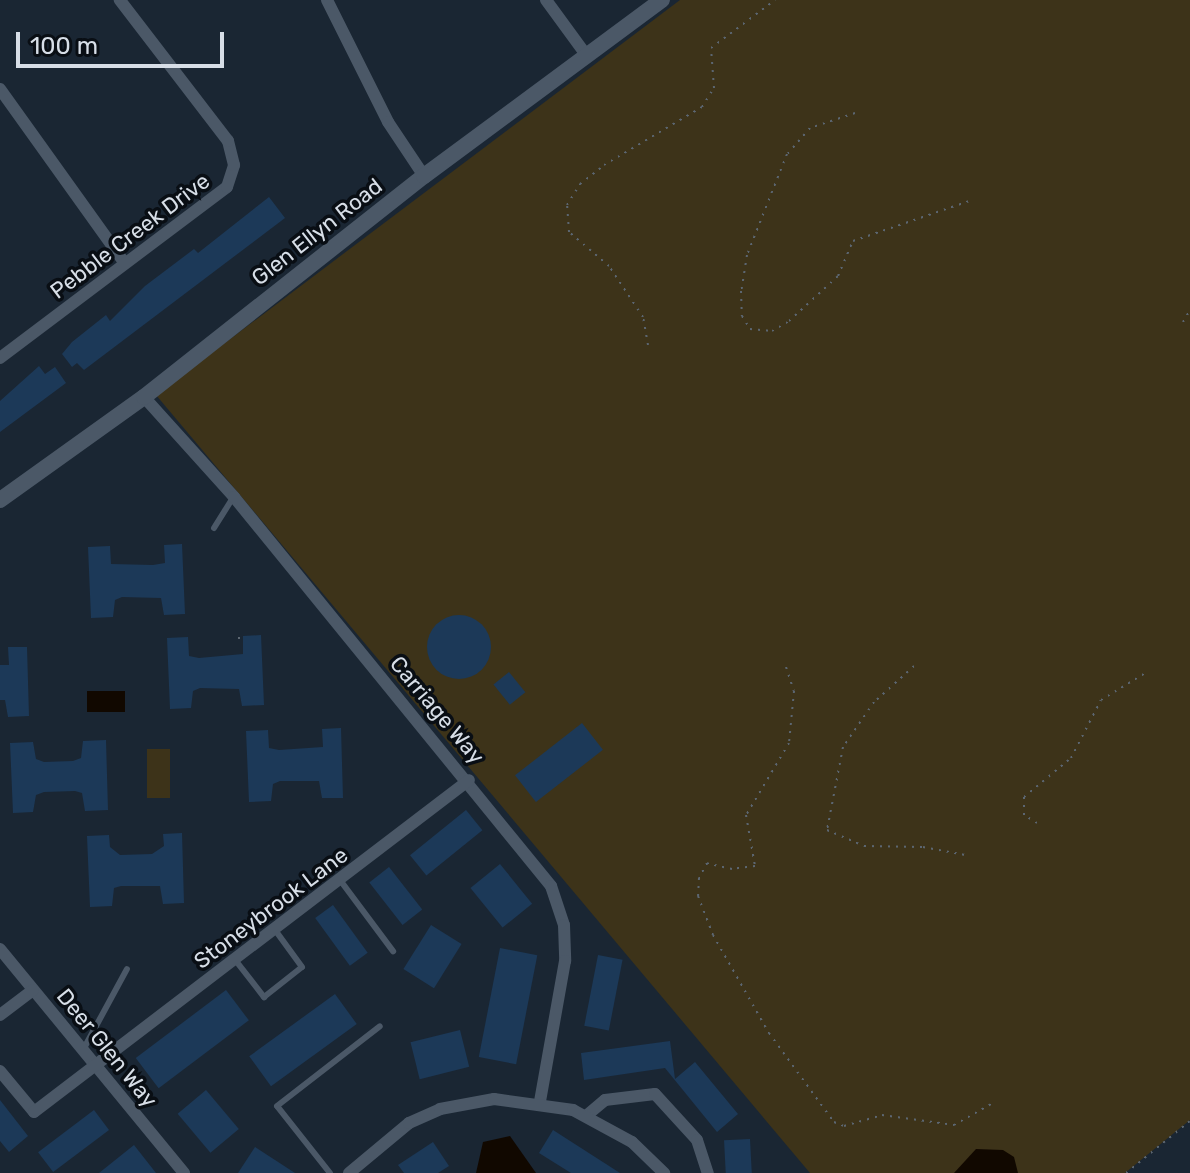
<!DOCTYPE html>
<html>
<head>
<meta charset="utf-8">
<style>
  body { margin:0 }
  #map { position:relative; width:1190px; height:1173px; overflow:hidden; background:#1a2633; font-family:Rubik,sans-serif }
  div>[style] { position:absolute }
  .green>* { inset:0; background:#3d3319; transform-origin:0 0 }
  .water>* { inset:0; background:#110800; transform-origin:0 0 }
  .building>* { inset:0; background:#1c3958; transform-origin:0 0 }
  .round { border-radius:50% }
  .path>* { height:2px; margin-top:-1px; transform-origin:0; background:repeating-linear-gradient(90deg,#5c6671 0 2px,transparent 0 8px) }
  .service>* { height:6px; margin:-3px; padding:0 3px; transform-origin:3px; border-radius:3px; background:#4b5867 }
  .minor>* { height:12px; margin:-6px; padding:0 6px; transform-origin:6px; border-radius:6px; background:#4b5867 }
  .tertiary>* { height:16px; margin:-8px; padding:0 8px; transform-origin:8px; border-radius:8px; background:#4b5867 }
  span { translate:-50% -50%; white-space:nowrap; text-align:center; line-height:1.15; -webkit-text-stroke:7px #090e14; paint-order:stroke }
  .street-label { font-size:22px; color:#d7dee7 }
  .scale { position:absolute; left:16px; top:32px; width:208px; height:36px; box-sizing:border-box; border:4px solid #d7dee7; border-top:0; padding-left:10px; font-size:24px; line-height:28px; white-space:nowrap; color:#d7dee7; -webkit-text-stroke:6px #090e14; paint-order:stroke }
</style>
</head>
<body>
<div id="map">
  <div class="green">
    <div style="clip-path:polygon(680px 0,1190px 0,1190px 1120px,1125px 1173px,810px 1173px,156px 395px)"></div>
    <div style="left:147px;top:749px;width:23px;height:49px"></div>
  </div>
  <div class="water">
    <div style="left:125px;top:691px;width:21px;height:38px;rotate:90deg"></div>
    <div style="clip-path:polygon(510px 1136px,536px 1173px,476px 1173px,483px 1142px)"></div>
    <div style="clip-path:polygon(976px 1149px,1003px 1150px,1014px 1157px,1018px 1173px,954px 1173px)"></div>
  </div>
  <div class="building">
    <div style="clip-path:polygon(269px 197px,285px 218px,84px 370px,77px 363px,72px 367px,62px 354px,72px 342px,106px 315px,110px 321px,145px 286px,194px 249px,198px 253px)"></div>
    <div style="clip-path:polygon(39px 366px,45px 374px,55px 367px,66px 383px,0 432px,0 401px)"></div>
    <div style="clip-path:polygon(182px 544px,185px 614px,164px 615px,161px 598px,122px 597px,115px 600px,113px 617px,91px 618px,88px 547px,110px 546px,111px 564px,153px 565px,165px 563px,164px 545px)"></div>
    <div class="round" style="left:427px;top:615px;width:64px;height:64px"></div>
    <div style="clip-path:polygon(261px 635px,264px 705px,242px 706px,239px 689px,200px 688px,193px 691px,191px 708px,170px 709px,167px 638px,188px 637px,189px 656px,199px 658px,243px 654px,243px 636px)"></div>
    <div style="clip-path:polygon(8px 647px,27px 647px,29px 716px,8px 717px,5px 700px,0 700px,0 665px,9px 665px)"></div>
    <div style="left:509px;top:672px;width:26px;height:20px;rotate:51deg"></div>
    <div style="left:582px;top:723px;width:34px;height:85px;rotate:52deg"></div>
    <div style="clip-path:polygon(341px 728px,343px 798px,322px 798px,319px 781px,280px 781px,273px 784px,271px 801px,249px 802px,246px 731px,268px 730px,269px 748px,279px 750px,323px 747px,322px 729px)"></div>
    <div style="clip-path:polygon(106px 740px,108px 810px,85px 811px,82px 793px,75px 791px,44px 792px,36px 795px,33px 812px,13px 813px,10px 743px,33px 742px,36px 759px,44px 762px,73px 761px,81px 758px,83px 741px)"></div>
    <div style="left:466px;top:810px;width:26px;height:72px;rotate:51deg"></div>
    <div style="clip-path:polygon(182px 833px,184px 903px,163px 904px,160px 886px,121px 886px,114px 888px,112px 906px,90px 907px,87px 836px,109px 835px,110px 847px,120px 855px,152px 854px,164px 846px,163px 834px)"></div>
    <div style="left:500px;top:864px;width:51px;height:38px;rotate:51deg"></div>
    <div style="left:389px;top:867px;width:54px;height:25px;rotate:52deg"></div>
    <div style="left:333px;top:905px;width:59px;height:22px;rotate:54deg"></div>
    <div style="left:431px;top:925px;width:36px;height:52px;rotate:32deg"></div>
    <div style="left:500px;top:948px;width:38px;height:111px;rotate:11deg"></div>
    <div style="left:598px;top:955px;width:25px;height:72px;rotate:11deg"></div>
    <div style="left:226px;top:990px;width:38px;height:113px;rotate:53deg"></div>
    <div style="left:335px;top:994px;width:37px;height:106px;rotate:54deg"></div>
    <div style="left:460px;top:1030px;width:38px;height:51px;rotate:76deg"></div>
    <div style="clip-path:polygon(670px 1041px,675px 1079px,695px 1062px,738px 1114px,717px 1132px,665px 1068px,584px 1080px,581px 1053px)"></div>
    <div style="left:206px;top:1090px;width:51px;height:37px;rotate:50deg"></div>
    <div style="clip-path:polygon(0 1100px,28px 1136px,9px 1152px,0 1141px)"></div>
    <div style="left:94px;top:1110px;width:25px;height:70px;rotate:53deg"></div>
    <div style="clip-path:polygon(553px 1130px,620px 1173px,571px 1173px,539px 1153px)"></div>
    <div style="left:750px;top:1139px;width:34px;height:26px;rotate:87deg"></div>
    <div style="clip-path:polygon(433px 1142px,449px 1166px,438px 1173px,404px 1173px,398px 1165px)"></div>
    <div style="clip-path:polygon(134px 1145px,156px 1173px,99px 1173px)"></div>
    <div style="clip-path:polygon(255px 1147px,295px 1173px,238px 1173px)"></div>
  </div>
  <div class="path">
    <div style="left:855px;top:113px;width:47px;rotate:161.6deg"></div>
    <div style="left:810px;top:128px;width:35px;rotate:131deg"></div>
    <div style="left:787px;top:154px;width:109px;rotate:111.6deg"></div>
    <div style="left:747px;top:255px;width:36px;rotate:99deg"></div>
    <div style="left:741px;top:291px;width:25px;rotate:88deg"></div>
    <div style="left:742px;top:316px;width:15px;rotate:58deg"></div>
    <div style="left:750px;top:329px;width:22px;rotate:5deg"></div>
    <div style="left:772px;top:331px;width:20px;rotate:-30deg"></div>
    <div style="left:789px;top:321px;width:67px;rotate:-42.6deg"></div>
    <div style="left:838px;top:276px;width:38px;rotate:-67deg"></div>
    <div style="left:853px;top:241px;width:123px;rotate:-19deg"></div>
    <div style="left:1183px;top:322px;width:14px;rotate:-60deg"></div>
    <div style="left:648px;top:345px;width:28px;rotate:-100deg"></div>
    <div style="left:643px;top:317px;width:61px;rotate:-123.7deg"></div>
    <div style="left:609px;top:266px;width:52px;rotate:-139.6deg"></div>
    <div style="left:569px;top:232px;width:27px;rotate:-94deg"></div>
    <div style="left:567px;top:205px;width:25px;rotate:-58deg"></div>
    <div style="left:580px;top:184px;width:31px;rotate:-38deg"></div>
    <div style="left:604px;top:165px;width:114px;rotate:-30.6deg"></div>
    <div style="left:702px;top:107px;width:22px;rotate:-58deg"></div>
    <div style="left:714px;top:88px;width:40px;rotate:-94.3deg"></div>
    <div style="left:711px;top:48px;width:80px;rotate:-36.9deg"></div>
    <div style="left:239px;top:637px;width:6px;rotate:90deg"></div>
    <div style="left:914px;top:666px;width:54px;rotate:138deg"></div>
    <div style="left:874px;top:702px;width:55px;rotate:124.6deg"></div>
    <div style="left:843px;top:747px;width:85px;rotate:100.9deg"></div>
    <div style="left:827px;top:830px;width:40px;rotate:23.4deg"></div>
    <div style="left:864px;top:846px;width:59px;rotate:1deg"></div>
    <div style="left:923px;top:847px;width:43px;rotate:10.8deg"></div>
    <div style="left:786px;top:667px;width:25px;rotate:72deg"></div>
    <div style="left:794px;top:691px;width:52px;rotate:95.5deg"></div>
    <div style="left:789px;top:743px;width:84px;rotate:120.8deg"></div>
    <div style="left:746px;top:815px;width:52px;rotate:80deg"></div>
    <div style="left:755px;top:866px;width:23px;rotate:173deg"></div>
    <div style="left:732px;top:869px;width:26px;rotate:-167deg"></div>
    <div style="left:707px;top:863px;width:17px;rotate:118deg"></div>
    <div style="left:699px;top:878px;width:18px;rotate:93deg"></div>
    <div style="left:698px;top:896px;width:42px;rotate:69deg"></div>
    <div style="left:713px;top:935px;width:113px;rotate:60.3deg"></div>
    <div style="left:769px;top:1033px;width:110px;rotate:53.9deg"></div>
    <div style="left:834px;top:1122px;width:11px;rotate:22deg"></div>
    <div style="left:844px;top:1126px;width:40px;rotate:-16deg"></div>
    <div style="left:882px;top:1115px;width:73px;rotate:7.9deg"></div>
    <div style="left:954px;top:1125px;width:43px;rotate:-29.6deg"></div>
    <div style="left:1037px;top:823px;width:15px;rotate:-148deg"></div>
    <div style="left:1024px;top:815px;width:18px;rotate:-90deg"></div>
    <div style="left:1024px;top:797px;width:61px;rotate:-39.7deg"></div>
    <div style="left:1071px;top:758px;width:65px;rotate:-62.7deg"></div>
    <div style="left:1101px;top:700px;width:54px;rotate:-31.3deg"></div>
    <div style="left:1126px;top:1173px;width:82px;rotate:-39.1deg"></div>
  </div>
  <div class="service">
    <div style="left:214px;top:528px;width:36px;rotate:-58deg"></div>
    <div style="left:340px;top:880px;width:89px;rotate:53.3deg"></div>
    <div style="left:236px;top:961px;width:46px;rotate:52.1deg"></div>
    <div style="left:264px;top:997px;width:48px;rotate:-38.3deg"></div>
    <div style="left:302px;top:967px;width:46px;rotate:-126.1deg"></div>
    <div style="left:83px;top:1050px;width:92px;rotate:-61.5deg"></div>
    <div style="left:330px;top:1173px;width:85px;rotate:-128.3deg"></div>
    <div style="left:277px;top:1106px;width:130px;rotate:-37.8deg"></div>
  </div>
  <div class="minor">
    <div style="left:327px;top:0;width:136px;rotate:63.4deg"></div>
    <div style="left:388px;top:122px;width:65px;rotate:56.3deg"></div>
    <div style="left:546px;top:0;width:69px;rotate:53.8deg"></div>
    <div style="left:0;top:89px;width:211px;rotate:54.4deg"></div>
    <div style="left:0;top:358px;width:284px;rotate:-37deg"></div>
    <div style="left:227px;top:187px;width:23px;rotate:-72deg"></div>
    <div style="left:234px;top:165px;width:25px;rotate:-104deg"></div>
    <div style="left:228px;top:141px;width:178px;rotate:-127.5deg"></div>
    <div style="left:144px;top:397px;width:135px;rotate:48deg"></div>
    <div style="left:234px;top:497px;width:502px;rotate:50.82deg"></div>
    <div style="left:551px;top:886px;width:41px;rotate:71.6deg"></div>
    <div style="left:564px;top:925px;width:36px;rotate:88deg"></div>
    <div style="left:565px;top:961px;width:143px;rotate:100.1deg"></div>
    <div style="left:0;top:949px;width:290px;rotate:50.6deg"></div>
    <div style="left:0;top:1015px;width:41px;rotate:-37.1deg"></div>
    <div style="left:0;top:1071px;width:53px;rotate:50.3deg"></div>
    <div style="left:34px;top:1112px;width:547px;rotate:-37.35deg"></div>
    <div style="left:586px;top:1116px;width:25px;rotate:-40deg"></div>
    <div style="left:605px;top:1100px;width:50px;rotate:-6.8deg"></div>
    <div style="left:655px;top:1094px;width:62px;rotate:47.6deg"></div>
    <div style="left:697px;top:1140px;width:35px;rotate:72deg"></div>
    <div style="left:349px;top:1173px;width:78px;rotate:-39.8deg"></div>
    <div style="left:409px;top:1123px;width:34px;rotate:-24deg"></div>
    <div style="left:440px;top:1109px;width:55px;rotate:-10.5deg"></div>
    <div style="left:494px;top:1099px;width:80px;rotate:7.9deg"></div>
    <div style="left:573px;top:1110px;width:67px;rotate:28.5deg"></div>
    <div style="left:632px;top:1142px;width:45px;rotate:44.1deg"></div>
  </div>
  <div class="tertiary">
    <div style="left:0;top:500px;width:177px;rotate:-35.6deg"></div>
    <div style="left:144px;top:397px;width:357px;rotate:-38.3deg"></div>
    <div style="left:424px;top:176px;width:296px;rotate:-36.5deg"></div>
  </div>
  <div class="street-label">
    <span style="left:317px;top:232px;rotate:-38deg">Glen Ellyn Road</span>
    <span style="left:130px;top:236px;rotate:-37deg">Pebble Creek Drive</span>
    <span style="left:437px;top:710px;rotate:50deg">Carriage Way</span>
    <span style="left:271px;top:908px;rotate:-37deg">Stoneybrook Lane</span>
    <span style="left:107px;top:1048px;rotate:51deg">Deer Glen Way</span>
  </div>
  <div class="scale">100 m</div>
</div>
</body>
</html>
